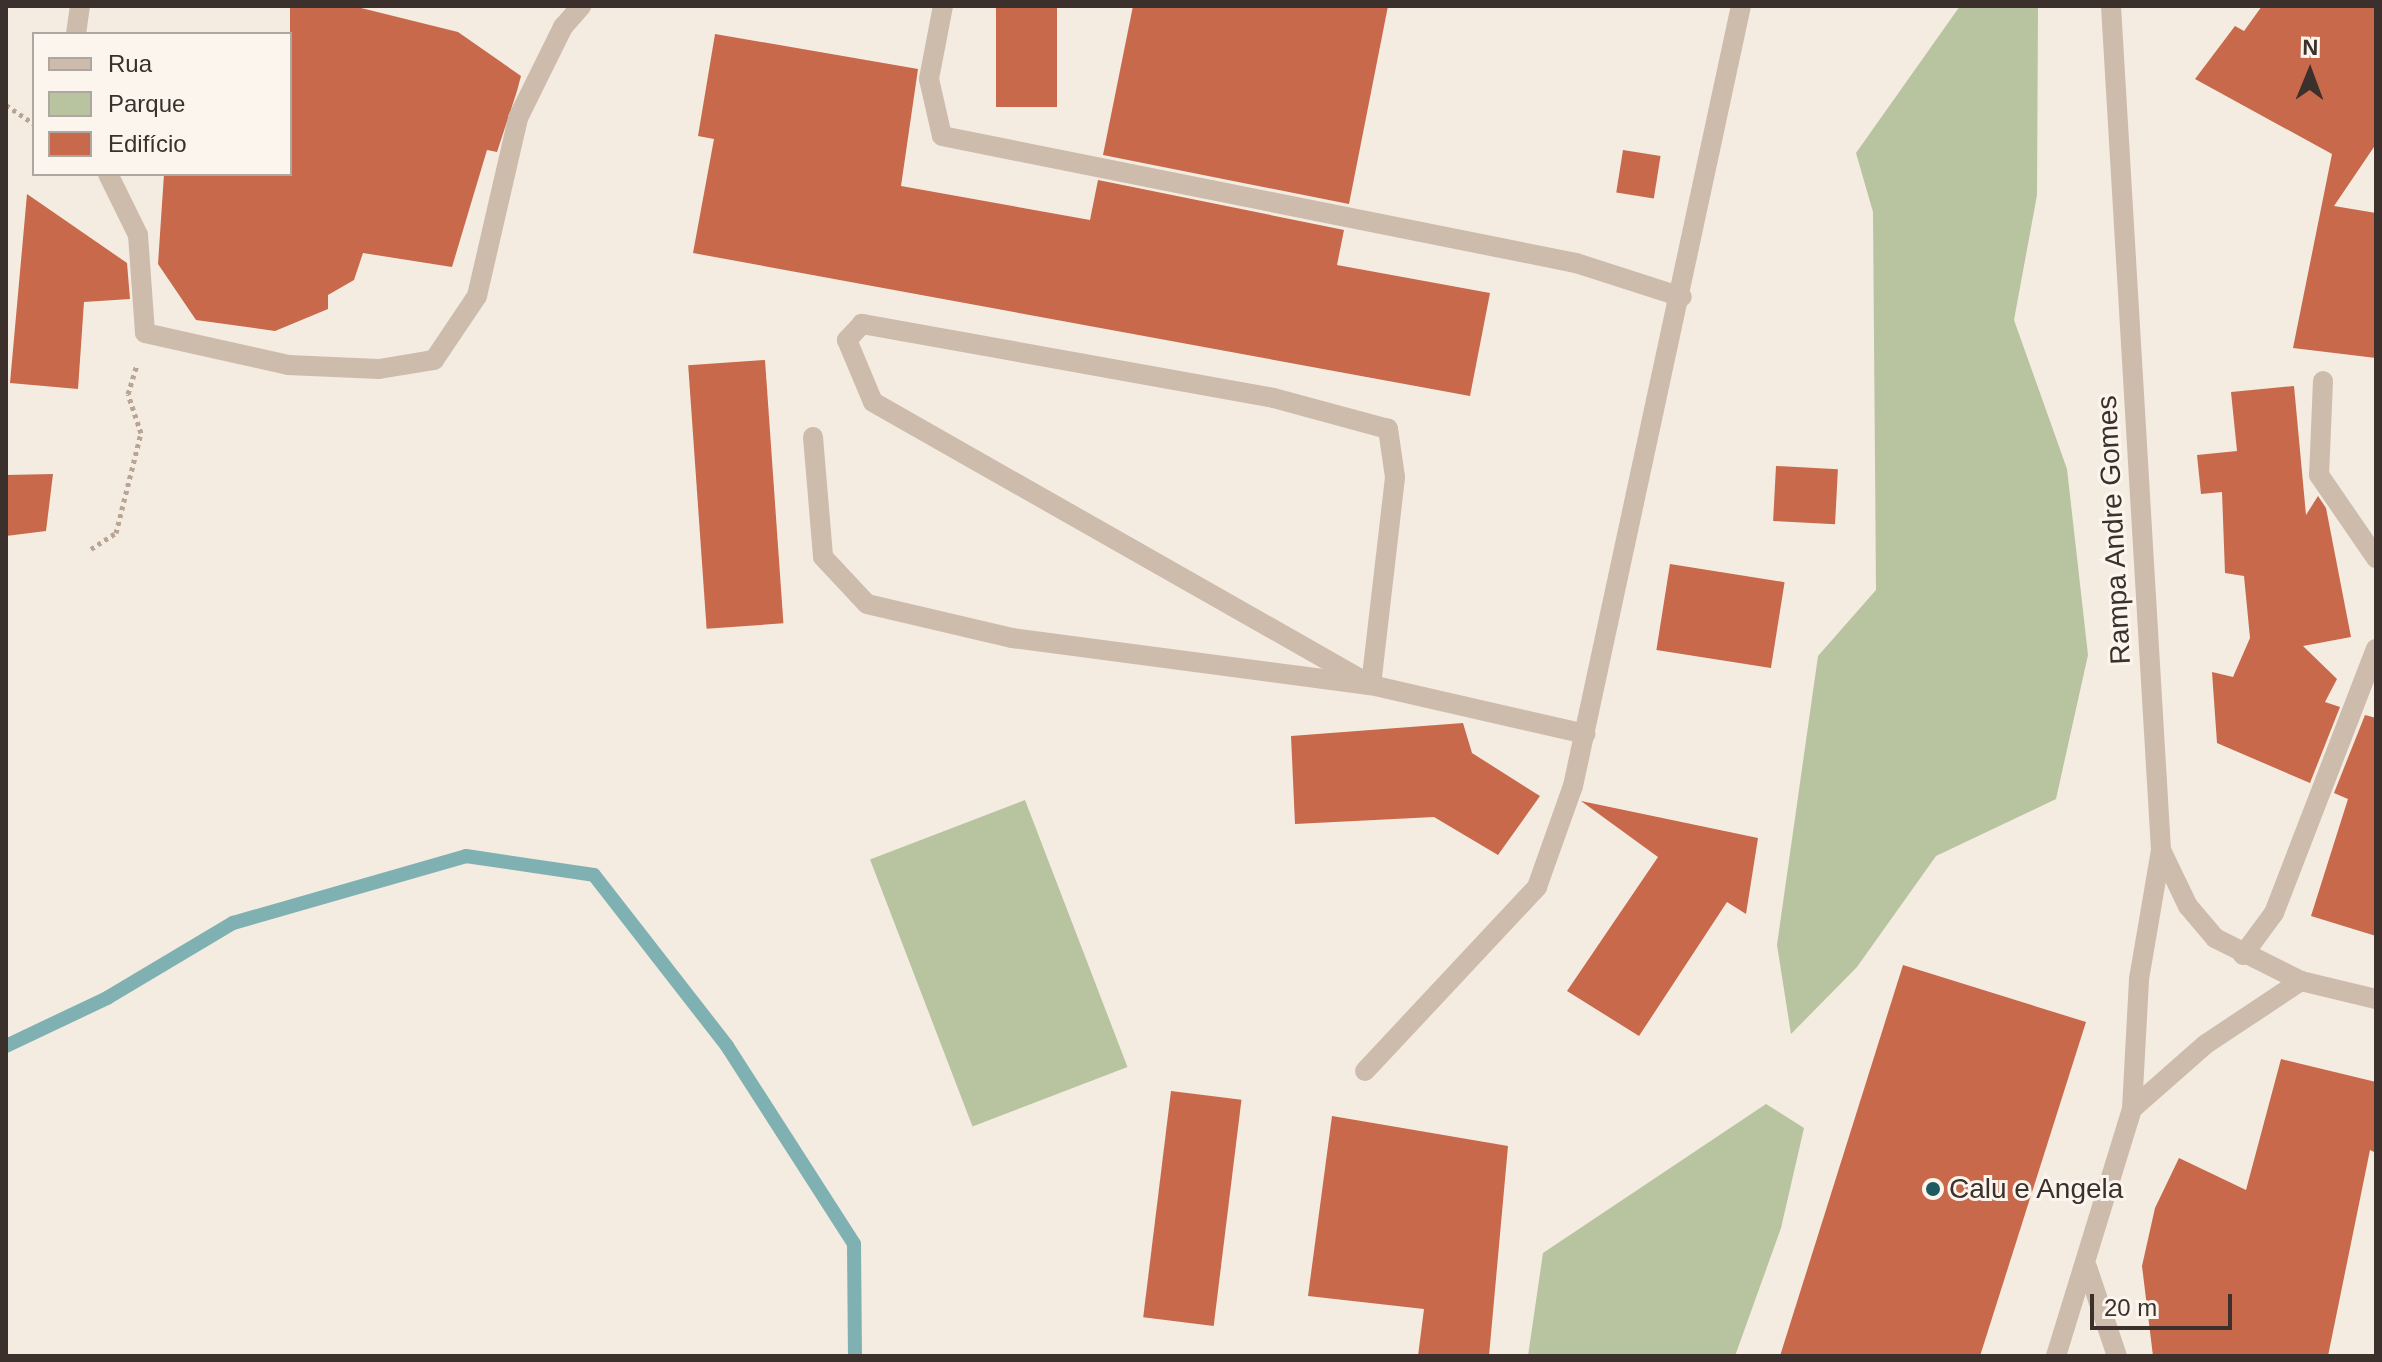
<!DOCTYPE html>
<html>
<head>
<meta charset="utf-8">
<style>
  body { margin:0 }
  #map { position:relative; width:2382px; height:1362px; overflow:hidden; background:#f4ebe1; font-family:Helvetica,sans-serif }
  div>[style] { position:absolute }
  .green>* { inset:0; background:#b8c4a0; transform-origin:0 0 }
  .stream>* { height:14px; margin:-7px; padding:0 7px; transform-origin:7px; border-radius:7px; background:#7fb0b2 }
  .building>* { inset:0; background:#c8694b; transform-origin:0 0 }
  .path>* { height:5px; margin-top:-2.5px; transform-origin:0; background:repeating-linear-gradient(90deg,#b9a596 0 4px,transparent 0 8px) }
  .service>* { height:20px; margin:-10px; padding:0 10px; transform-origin:10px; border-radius:10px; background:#cdbbac }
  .minor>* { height:20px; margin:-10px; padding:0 10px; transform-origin:10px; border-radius:10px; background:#cdbbac }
  .tertiary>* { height:20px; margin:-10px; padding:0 10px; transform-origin:10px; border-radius:10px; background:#cdbbac }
  .dots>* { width:22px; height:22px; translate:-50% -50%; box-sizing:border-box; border:4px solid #fbf5ee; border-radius:50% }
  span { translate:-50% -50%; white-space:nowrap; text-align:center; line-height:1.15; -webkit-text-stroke:6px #fbf5ee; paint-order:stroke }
  .street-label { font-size:28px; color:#3b302b }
  .poi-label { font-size:28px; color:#3b302b }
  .left { translate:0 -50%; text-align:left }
  .frame { position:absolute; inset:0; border:8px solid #3b302b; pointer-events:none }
  .legend { position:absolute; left:32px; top:32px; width:260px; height:144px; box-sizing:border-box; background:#fbf5ee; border:2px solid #aea6a0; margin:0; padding:10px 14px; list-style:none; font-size:24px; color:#3b302b }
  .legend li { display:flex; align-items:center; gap:16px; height:40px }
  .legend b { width:40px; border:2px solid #aea6a0 }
  .north { position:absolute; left:2270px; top:32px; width:80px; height:80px; -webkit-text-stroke:6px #fbf5ee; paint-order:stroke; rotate:1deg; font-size:22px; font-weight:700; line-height:32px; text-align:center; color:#3b302b }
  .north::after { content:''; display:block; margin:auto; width:28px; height:36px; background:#3b302b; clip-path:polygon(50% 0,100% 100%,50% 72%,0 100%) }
  .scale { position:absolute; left:2090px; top:1294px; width:142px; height:36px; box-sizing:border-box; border:4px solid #3b302b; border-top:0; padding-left:10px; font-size:24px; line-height:28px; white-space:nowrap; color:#3b302b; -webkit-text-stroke:6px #fbf5ee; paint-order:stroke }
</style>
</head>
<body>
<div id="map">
  <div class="green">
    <div style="clip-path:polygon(1960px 6px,2038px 6px,2037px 195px,2014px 320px,2067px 469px,2088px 655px,2056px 799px,1936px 856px,1857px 967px,1791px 1034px,1777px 945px,1818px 656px,1876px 590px,1873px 212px,1856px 153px)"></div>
    <div style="left:1025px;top:800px;width:286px;height:166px;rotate:69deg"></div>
    <div style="clip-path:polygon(1766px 1104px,1804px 1128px,1781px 1228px,1735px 1356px,1528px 1356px,1543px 1253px)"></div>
  </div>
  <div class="stream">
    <div style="left:6px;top:1046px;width:112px;rotate:-25.4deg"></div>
    <div style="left:107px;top:998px;width:147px;rotate:-30.8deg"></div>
    <div style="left:233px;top:923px;width:242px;rotate:-16deg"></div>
    <div style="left:466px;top:856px;width:129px;rotate:8.4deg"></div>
    <div style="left:594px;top:875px;width:217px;rotate:52.1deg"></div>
    <div style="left:727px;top:1046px;width:235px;rotate:57.3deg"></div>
    <div style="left:854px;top:1244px;width:112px;rotate:89.5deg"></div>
  </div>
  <div class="building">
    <div style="clip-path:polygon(290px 6px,353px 6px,458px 32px,521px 76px,517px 91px,497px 152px,487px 150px,452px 267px,363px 253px,354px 280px,328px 295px,328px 309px,275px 331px,196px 320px,158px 264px,164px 174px,290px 174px)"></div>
    <div style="left:996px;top:6px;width:61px;height:101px"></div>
    <div style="clip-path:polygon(1133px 6px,1388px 6px,1349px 204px,1103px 155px)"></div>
    <div style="clip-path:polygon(2262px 6px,2376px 6px,2376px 144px,2334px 206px,2376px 213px,2376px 358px,2293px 348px,2332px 154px,2195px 79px,2235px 26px,2244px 31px)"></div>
    <div style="clip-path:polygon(715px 34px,918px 69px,901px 186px,1090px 220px,1098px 180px,1344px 230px,1337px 265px,1490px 293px,1470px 396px,693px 253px,714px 139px,698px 136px)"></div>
    <div style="left:1623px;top:150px;width:38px;height:43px;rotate:9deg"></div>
    <div style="clip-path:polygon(27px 194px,127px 263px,130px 299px,84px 302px,78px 389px,10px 383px)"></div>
    <div style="left:765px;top:360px;width:264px;height:77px;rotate:86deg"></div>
    <div style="clip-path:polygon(2294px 386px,2306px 515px,2318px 496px,2326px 508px,2351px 637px,2303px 646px,2337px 679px,2325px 702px,2340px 707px,2310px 783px,2217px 743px,2212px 672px,2233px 677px,2250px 638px,2244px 576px,2225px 573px,2222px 492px,2201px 494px,2197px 455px,2237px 451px,2231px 392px)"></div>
    <div style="left:1776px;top:466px;width:62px;height:55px;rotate:3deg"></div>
    <div style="clip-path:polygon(53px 474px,46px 531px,6px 536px,6px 475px)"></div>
    <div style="left:1670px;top:564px;width:116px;height:87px;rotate:9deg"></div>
    <div style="clip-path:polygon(2365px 715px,2376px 718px,2376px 936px,2311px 916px,2348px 799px,2334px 793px)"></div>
    <div style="clip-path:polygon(1463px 723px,1472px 753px,1540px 796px,1498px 855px,1434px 817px,1295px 824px,1291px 736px)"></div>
    <div style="clip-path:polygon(1581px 801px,1758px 838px,1746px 914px,1727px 902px,1639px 1036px,1567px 991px,1658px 857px)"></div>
    <div style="clip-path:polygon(1903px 965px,2086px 1022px,1980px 1356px,1780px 1356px)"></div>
    <div style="clip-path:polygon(2281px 1059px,2376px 1082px,2376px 1153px,2370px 1150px,2328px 1356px,2153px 1356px,2142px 1266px,2155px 1208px,2179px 1158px,2246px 1190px)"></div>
    <div style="left:1171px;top:1091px;width:71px;height:228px;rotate:7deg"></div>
    <div style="clip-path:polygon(1332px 1116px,1508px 1146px,1489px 1356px,1418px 1356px,1424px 1309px,1308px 1296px)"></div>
  </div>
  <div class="path">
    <div style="left:6px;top:105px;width:34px;rotate:34deg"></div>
    <div style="left:91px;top:549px;width:30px;rotate:-33deg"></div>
    <div style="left:116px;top:533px;width:103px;rotate:-76deg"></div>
    <div style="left:141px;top:433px;width:41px;rotate:-108.4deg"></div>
    <div style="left:128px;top:394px;width:30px;rotate:-73deg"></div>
  </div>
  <div class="service">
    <div style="left:943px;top:6px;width:74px;rotate:100.9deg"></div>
    <div style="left:929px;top:79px;width:58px;rotate:77.2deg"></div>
    <div style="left:942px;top:136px;width:647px;rotate:11.33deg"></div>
    <div style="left:1576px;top:263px;width:111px;rotate:17.8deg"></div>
    <div style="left:2323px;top:381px;width:94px;rotate:92.4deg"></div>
    <div style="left:2319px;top:475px;width:101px;rotate:55.5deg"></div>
    <div style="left:813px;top:437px;width:120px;rotate:85.2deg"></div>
    <div style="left:823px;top:557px;width:64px;rotate:46.9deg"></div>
    <div style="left:867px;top:604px;width:149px;rotate:13.2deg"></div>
    <div style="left:1012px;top:638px;width:362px;rotate:7.5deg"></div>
    <div style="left:1371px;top:685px;width:209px;rotate:-83.4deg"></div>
    <div style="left:1395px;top:477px;width:49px;rotate:-98.3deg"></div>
    <div style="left:1388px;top:429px;width:118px;rotate:-164.8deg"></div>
    <div style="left:1274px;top:398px;width:419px;rotate:-169.8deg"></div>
    <div style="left:862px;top:324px;width:22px;rotate:133deg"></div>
    <div style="left:847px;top:340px;width:67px;rotate:67.2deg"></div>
    <div style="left:873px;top:402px;width:573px;rotate:29.61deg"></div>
    <div style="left:1371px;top:685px;width:220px;rotate:12.9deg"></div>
    <div style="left:2243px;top:955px;width:52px;rotate:-53.6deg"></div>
    <div style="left:2274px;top:913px;width:283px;rotate:-68.9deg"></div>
    <div style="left:2132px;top:1109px;width:98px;rotate:-41.3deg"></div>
    <div style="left:2206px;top:1044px;width:114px;rotate:-33.6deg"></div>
    <div style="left:2087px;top:1267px;width:94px;rotate:71.4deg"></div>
    <div style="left:2056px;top:1356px;width:258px;rotate:-72.9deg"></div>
    <div style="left:2132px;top:1109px;width:130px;rotate:-86.9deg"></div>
    <div style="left:2139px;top:979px;width:131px;rotate:-80.3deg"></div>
  </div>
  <div class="minor">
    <div style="left:76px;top:34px;width:28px;rotate:-82deg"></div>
    <div style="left:108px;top:174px;width:68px;rotate:63.8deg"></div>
    <div style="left:138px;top:235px;width:98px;rotate:85.9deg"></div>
    <div style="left:145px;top:333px;width:147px;rotate:12.6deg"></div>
    <div style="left:288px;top:365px;width:91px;rotate:2.5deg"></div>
    <div style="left:379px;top:369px;width:56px;rotate:-9.3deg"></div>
    <div style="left:434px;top:360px;width:77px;rotate:-56.1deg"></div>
    <div style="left:477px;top:296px;width:183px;rotate:-77deg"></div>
    <div style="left:518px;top:118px;width:102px;rotate:-63.7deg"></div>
    <div style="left:563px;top:27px;width:28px;rotate:-49deg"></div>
    <div style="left:1365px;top:1071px;width:252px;rotate:-46.9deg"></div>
    <div style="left:1537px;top:887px;width:107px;rotate:-70.4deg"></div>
    <div style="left:1573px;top:786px;width:798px;rotate:-77.85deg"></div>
  </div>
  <div class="tertiary">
    <div style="left:2111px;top:6px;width:845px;rotate:86.61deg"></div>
    <div style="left:2161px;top:850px;width:62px;rotate:64.3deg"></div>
    <div style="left:2188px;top:906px;width:42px;rotate:49.8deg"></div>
    <div style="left:2215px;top:938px;width:96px;rotate:26.6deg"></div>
    <div style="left:2301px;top:981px;width:77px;rotate:13.5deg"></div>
  </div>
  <div class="dots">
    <div style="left:1933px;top:1189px;background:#1f5a5e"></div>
  </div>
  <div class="street-label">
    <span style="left:2114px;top:530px;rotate:-93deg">Rampa Andre Gomes</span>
  </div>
  <div class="poi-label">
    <span class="left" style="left:1949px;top:1189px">Calu e Angela</span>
  </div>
  <div class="frame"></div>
  <ul class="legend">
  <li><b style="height:10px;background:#cdbbac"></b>Rua</li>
  <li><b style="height:22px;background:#b8c4a0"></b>Parque</li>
  <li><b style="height:22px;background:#c8694b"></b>Edifício</li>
  </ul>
  <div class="north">N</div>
  <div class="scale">20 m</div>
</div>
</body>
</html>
